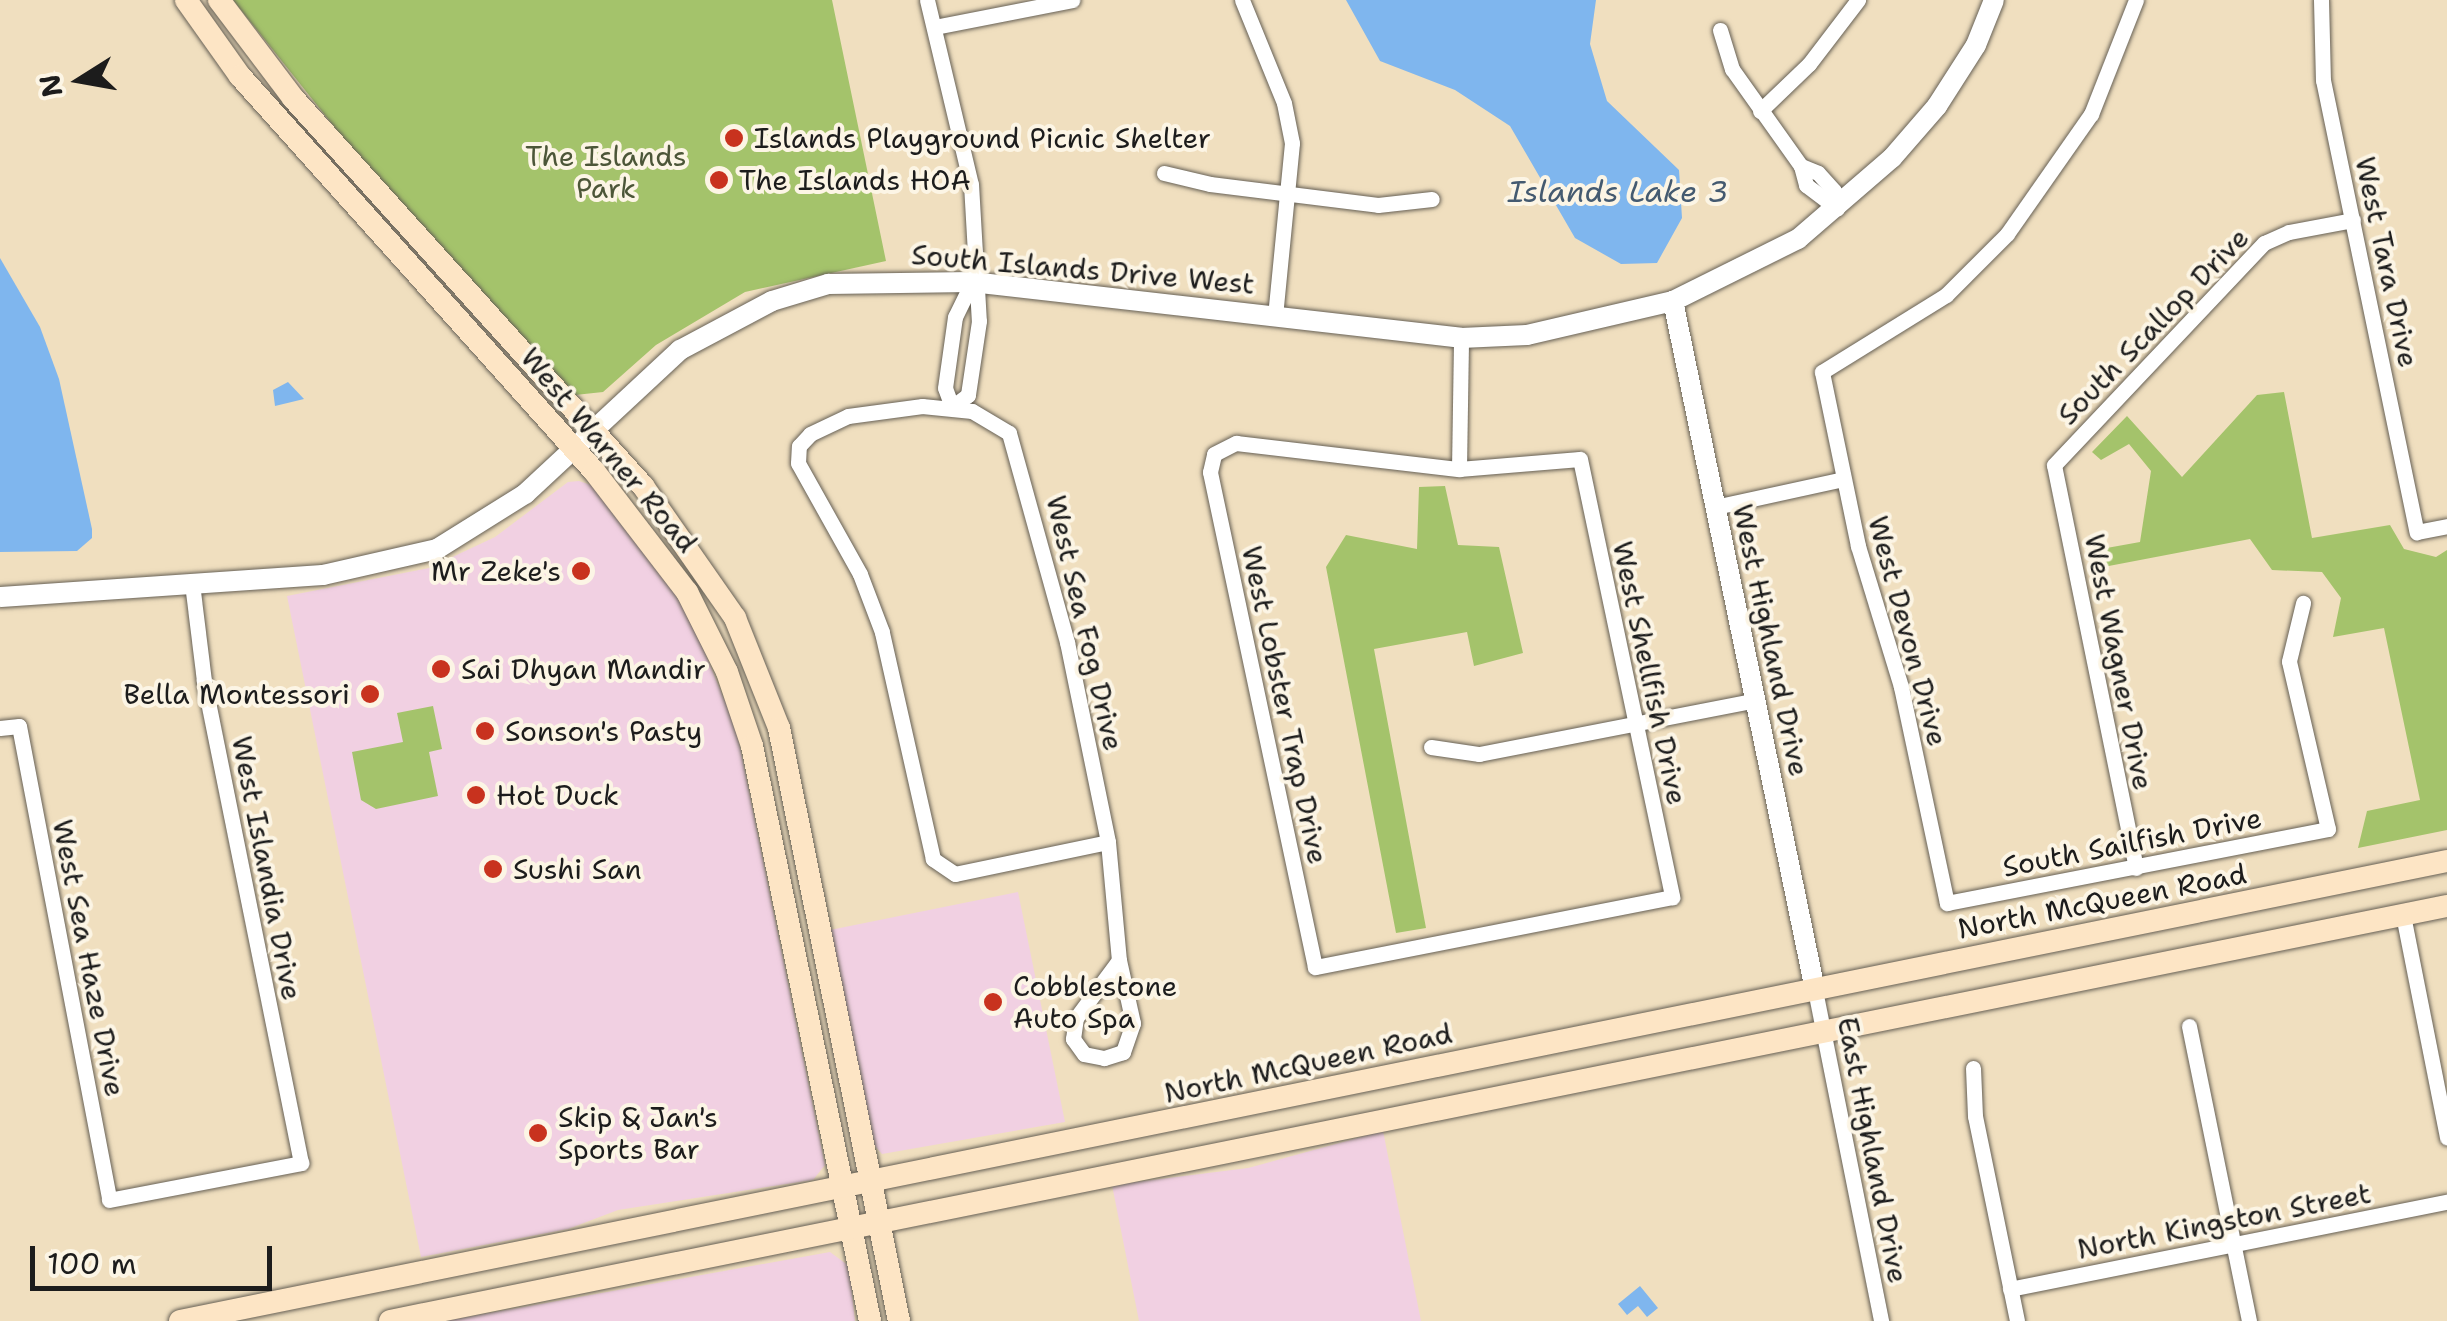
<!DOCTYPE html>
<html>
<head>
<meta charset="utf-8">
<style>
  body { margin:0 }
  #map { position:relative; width:2447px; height:1321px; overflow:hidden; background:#f0dfbf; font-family:"Shantell Sans",sans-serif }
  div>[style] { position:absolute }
  .built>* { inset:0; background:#f1d0e2 }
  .green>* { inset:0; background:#a4c36b }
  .water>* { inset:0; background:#7fb6ee }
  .roads { filter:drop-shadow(0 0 2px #666055) drop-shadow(0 0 2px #666055) }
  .minor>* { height:15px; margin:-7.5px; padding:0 7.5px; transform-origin:7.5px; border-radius:7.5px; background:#fff }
  .tertiary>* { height:20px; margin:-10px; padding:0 10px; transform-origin:10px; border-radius:10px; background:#fff }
  .secondary>* { height:22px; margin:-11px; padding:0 11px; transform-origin:11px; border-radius:11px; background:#fde5c5 }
  .dots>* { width:28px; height:28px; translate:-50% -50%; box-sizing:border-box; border:5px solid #fcf5e5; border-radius:50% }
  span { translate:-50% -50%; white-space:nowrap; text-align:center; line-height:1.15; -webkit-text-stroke:8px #fcf5e5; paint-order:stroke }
  .poi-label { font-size:28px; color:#1c1c1c }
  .left { translate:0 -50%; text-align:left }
  .right { translate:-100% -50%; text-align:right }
  .park-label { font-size:28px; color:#4c5638 }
  .street-label { font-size:28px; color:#1c1c1c }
  .water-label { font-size:30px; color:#445a70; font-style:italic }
  .north { position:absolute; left:30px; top:30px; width:100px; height:100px; -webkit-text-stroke:8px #fcf5e5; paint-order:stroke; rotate:259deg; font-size:28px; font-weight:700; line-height:40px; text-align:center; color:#1c1c1c }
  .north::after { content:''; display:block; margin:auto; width:35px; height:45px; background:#1c1c1c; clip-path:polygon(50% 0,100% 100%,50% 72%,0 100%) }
  .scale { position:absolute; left:30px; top:1246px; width:242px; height:45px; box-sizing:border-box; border:5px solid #1c1c1c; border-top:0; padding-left:12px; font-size:30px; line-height:35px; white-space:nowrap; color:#1c1c1c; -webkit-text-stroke:8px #fcf5e5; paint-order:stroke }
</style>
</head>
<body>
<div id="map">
  <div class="built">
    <div style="clip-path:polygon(579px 481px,591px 485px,661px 570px,691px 619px,736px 728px,825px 1165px,813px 1180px,618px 1210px,568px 1229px,421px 1257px,287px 596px,429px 568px,495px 537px,568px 482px)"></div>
    <div style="clip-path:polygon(1018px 892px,1065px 1122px,882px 1154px,874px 1145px,830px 930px)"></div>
    <div style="clip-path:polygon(1383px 1131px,1421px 1321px,1139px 1321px,1112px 1185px,1248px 1168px)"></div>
    <div style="clip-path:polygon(830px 1252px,849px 1266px,855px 1321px,445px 1321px)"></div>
  </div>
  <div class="green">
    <div style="clip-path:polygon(233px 0,832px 0,886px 261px,745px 292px,656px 345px,603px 392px,575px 395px,352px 149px)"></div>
    <div style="clip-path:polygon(2284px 392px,2312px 538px,2390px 525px,2404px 549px,2436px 557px,2447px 550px,2447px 830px,2358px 848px,2367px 811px,2420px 800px,2384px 628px,2333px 637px,2341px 598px,2322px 572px,2272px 570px,2250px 539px,2093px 569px,2090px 551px,2140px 542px,2151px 471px,2129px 444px,2101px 460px,2092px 452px,2127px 416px,2182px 477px,2257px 395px)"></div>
    <div style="clip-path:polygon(1445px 486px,1458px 545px,1499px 547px,1523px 653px,1474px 666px,1467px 632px,1374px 649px,1426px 928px,1396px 933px,1326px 567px,1346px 535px,1417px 549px,1419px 487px)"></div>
    <div style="clip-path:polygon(433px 706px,442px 749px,429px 752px,438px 796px,376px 809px,361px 800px,352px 752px,403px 742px,397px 713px)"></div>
  </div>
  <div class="water">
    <div style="clip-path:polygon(1346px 0,1596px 0,1590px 44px,1607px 101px,1679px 170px,1682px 218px,1657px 263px,1621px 264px,1575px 238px,1510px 126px,1455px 90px,1380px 61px)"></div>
    <div style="clip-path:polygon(0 258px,40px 327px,59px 379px,92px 529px,92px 538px,77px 551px,0 552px)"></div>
    <div style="clip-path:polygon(288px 382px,304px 399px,275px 406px,273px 390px)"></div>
    <div style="clip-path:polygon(1640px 1286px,1658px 1308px,1647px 1317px,1638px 1306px,1627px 1315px,1618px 1304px)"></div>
  </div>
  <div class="roads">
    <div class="minor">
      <div style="left:927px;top:0;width:189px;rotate:76.6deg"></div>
      <div style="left:971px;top:184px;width:137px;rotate:86.7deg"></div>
      <div style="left:979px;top:321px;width:75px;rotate:98.5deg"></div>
      <div style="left:968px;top:395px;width:20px;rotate:143deg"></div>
      <div style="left:952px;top:407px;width:20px;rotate:-110deg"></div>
      <div style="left:945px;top:388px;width:72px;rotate:-82deg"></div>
      <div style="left:955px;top:317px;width:39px;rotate:-64deg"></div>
      <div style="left:1242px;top:0;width:111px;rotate:67.8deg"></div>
      <div style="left:1284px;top:103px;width:41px;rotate:78.7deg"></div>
      <div style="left:1292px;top:143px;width:174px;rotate:95.6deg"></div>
      <div style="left:2136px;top:0;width:123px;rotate:111.5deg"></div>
      <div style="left:2091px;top:114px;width:146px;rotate:125deg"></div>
      <div style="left:2007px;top:234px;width:86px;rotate:135deg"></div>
      <div style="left:1946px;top:295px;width:146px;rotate:148.2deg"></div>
      <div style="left:1822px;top:372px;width:178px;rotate:78.3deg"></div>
      <div style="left:1858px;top:546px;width:147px;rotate:73deg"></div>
      <div style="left:1901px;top:687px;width:221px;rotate:78deg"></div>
      <div style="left:1947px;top:903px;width:388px;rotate:-11deg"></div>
      <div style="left:2328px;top:829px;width:172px;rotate:-103.1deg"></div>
      <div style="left:2289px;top:661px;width:60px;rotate:-76.4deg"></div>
      <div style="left:2321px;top:0;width:80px;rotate:88.6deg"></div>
      <div style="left:2323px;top:80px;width:462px;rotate:78.3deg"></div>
      <div style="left:2417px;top:532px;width:31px;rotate:-11deg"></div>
      <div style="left:935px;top:27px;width:140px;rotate:-11.1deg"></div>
      <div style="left:1720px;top:30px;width:41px;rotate:72.9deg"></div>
      <div style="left:1732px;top:69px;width:119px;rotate:54.6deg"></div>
      <div style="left:1801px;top:166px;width:20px;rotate:75deg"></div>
      <div style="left:1806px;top:185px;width:39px;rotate:37deg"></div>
      <div style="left:1760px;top:111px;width:68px;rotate:-43.8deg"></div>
      <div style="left:1809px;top:64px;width:81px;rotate:-52.6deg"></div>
      <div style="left:1801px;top:166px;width:18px;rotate:22deg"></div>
      <div style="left:1818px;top:173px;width:24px;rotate:48deg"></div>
      <div style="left:1834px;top:191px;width:17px;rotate:80deg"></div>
      <div style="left:1164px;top:173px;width:47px;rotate:13.4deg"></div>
      <div style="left:1210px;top:184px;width:169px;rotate:7.1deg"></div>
      <div style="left:1378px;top:205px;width:54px;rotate:-6.3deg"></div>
      <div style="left:1236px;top:443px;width:225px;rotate:6.7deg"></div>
      <div style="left:1459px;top:469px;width:121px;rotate:-4.7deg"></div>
      <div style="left:1580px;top:459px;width:448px;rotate:78.1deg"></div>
      <div style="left:1672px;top:897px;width:364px;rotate:168.9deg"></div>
      <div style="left:1315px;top:967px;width:506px;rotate:-101.98deg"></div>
      <div style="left:1210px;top:472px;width:18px;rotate:-77deg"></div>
      <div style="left:1214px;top:454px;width:25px;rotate:-27deg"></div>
      <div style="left:1459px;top:469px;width:131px;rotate:-89.1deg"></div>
      <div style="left:1715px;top:507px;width:131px;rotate:-12.3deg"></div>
      <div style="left:0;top:728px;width:19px;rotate:-6deg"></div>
      <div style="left:19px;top:726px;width:482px;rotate:79.2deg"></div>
      <div style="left:109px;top:1200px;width:196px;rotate:-10.9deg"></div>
      <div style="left:301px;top:1163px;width:492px;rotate:-101.4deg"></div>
      <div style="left:204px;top:681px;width:99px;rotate:-97deg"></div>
      <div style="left:1431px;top:747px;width:49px;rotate:8.3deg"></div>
      <div style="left:1479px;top:754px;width:283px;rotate:-11deg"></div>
      <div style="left:1108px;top:842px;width:156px;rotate:168.2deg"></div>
      <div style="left:955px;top:874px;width:27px;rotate:-146deg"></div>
      <div style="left:933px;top:859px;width:233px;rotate:-102.7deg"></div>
      <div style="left:882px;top:632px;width:62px;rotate:-110.8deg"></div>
      <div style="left:860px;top:574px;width:127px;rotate:-119.2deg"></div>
      <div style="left:798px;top:463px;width:17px;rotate:-87deg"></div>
      <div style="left:799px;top:446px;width:16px;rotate:-47deg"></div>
      <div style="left:810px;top:434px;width:42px;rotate:-25.3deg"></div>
      <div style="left:848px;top:416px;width:75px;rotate:-7.7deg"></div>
      <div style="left:922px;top:406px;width:50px;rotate:5.7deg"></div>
      <div style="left:972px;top:411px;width:43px;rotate:30.7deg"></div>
      <div style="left:1009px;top:433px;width:217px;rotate:74.5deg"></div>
      <div style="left:1067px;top:642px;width:204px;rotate:78.4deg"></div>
      <div style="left:1108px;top:842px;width:119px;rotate:84.7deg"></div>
      <div style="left:1119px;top:960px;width:65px;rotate:77.5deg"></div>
      <div style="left:1133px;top:1023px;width:31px;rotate:109deg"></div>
      <div style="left:1123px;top:1052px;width:20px;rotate:162deg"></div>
      <div style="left:1104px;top:1058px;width:20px;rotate:-169deg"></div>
      <div style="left:1084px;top:1054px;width:19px;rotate:-126deg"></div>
      <div style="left:1073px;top:1039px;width:21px;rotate:-82deg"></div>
      <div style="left:1076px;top:1018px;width:72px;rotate:-53.4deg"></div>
      <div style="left:2136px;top:868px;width:411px;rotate:-101.5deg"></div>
      <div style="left:2054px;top:465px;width:306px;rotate:-46.6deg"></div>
      <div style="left:2264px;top:243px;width:27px;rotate:-24deg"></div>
      <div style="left:2289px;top:232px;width:65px;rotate:-10.6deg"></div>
      <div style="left:2403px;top:915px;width:227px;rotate:78.8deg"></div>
      <div style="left:1815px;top:990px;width:338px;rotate:78.7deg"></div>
      <div style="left:2189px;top:1026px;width:301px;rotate:78.5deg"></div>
      <div style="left:1973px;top:1068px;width:48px;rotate:87.6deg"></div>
      <div style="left:1975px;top:1116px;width:209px;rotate:78.4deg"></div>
      <div style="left:2010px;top:1289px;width:446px;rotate:-11.3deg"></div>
    </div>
    <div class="tertiary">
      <div style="left:1673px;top:301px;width:703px;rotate:78.35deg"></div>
      <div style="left:0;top:597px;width:324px;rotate:-3.9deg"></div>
      <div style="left:323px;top:575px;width:117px;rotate:-12.8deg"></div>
      <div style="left:437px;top:549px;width:104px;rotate:-32deg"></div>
      <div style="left:525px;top:494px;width:212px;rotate:-42.9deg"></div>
      <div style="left:680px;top:350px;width:104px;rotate:-28deg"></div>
      <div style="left:772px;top:301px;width:59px;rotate:-16.9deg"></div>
      <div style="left:828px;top:284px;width:144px;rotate:-0.8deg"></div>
      <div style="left:972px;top:282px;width:492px;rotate:6.5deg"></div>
      <div style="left:1461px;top:338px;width:66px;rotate:-2.6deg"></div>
      <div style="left:1527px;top:335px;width:150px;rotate:-13.1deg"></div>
      <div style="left:1673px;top:301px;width:140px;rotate:-26.4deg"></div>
      <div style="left:1798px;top:239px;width:124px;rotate:-40.8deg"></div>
      <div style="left:1892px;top:158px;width:69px;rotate:-49.1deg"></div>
      <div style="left:1937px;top:106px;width:72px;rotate:-57.4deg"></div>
      <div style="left:1976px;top:45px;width:48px;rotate:-68.2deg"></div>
    </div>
    <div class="secondary">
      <div style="left:186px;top:0;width:93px;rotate:54.6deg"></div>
      <div style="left:240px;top:76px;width:530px;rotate:48.13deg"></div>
      <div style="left:594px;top:471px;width:153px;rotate:52.5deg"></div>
      <div style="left:687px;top:592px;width:89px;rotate:63.4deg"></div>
      <div style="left:727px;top:672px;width:78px;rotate:71.3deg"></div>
      <div style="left:752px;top:746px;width:587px;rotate:78.4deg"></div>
      <div style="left:219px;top:0;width:123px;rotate:52.9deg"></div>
      <div style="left:293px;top:98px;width:523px;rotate:47.95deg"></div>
      <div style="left:643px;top:486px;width:161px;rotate:55.1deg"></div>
      <div style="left:735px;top:618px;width:118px;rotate:68.2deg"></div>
      <div style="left:779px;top:728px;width:605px;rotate:78.56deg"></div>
      <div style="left:180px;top:1321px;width:2313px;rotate:-11.47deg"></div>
      <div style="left:390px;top:1321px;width:2098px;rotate:-11.41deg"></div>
    </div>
  </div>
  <div class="dots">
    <div style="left:734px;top:138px;background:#c8321e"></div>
    <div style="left:719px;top:180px;background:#c8321e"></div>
    <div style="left:581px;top:571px;background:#c8321e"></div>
    <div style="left:441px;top:669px;background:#c8321e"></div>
    <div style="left:370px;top:694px;background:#c8321e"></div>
    <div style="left:485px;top:731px;background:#c8321e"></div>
    <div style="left:476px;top:795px;background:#c8321e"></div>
    <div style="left:493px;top:869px;background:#c8321e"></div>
    <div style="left:993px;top:1002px;background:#c8321e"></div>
    <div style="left:538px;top:1133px;background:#c8321e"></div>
  </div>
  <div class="poi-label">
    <span class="left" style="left:754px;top:138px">Islands Playground Picnic Shelter</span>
    <span class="left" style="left:739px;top:180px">The Islands HOA</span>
    <span class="right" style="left:561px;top:571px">Mr Zeke's</span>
    <span class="left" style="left:461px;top:669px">Sai Dhyan Mandir</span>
    <span class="right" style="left:350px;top:694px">Bella Montessori</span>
    <span class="left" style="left:505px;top:731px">Sonson's Pasty</span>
    <span class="left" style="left:496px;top:795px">Hot Duck</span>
    <span class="left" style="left:513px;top:869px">Sushi San</span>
    <span class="left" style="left:1013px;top:1002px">Cobblestone<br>Auto Spa</span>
    <span class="left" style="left:558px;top:1133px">Skip &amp; Jan's<br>Sports Bar</span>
  </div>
  <div class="park-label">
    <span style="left:606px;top:172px">The Islands<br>Park</span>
  </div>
  <div class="street-label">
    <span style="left:2387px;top:262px;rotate:78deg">West Tara Drive</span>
    <span style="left:1083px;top:269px;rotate:5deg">South Islands Drive West</span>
    <span style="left:2153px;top:326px;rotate:-46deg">South Scallop Drive</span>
    <span style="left:609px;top:450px;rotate:50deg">West Warner Road</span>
    <span style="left:1085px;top:623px;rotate:77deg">West Sea Fog Drive</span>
    <span style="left:1908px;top:631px;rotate:75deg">West Devon Drive</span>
    <span style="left:1771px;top:640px;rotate:78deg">West Highland Drive</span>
    <span style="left:2119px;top:662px;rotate:79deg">West Wagner Drive</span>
    <span style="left:1650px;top:673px;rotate:78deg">West Shellfish Drive</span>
    <span style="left:1285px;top:705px;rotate:78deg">West Lobster Trap Drive</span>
    <span style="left:2132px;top:842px;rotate:-11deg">South Sailfish Drive</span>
    <span style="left:267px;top:868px;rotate:79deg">West Islandia Drive</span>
    <span style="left:2102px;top:901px;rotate:-11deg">North McQueen Road</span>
    <span style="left:89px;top:958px;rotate:79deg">West Sea Haze Drive</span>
    <span style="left:1308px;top:1063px;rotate:-12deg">North McQueen Road</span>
    <span style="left:1873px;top:1150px;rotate:79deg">East Highland Drive</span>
    <span style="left:2224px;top:1221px;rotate:-11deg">North Kingston Street</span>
  </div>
  <div class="water-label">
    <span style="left:1618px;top:192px">Islands Lake 3</span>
  </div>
  <div class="north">N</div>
  <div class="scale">100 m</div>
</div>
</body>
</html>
